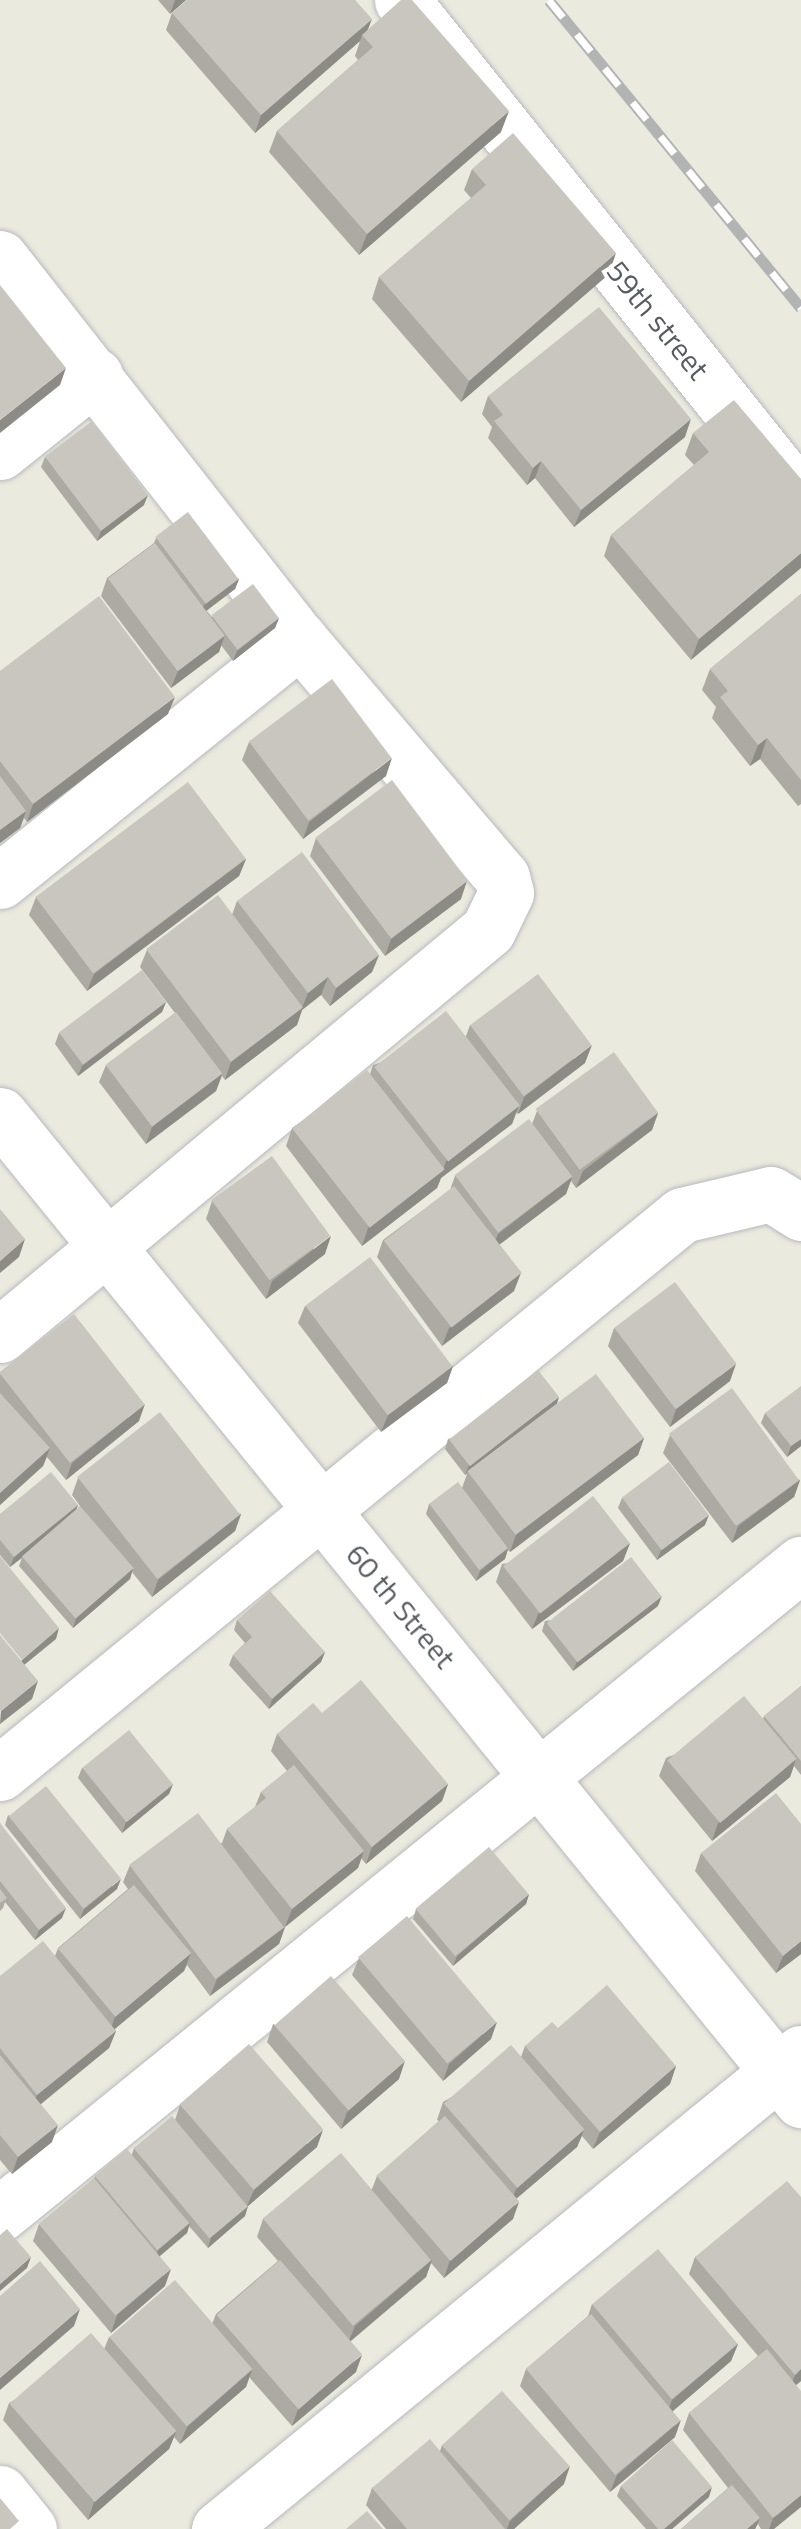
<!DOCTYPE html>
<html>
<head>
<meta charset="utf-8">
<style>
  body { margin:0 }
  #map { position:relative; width:801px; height:2529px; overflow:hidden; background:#ebeade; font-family:"Titillium Web",sans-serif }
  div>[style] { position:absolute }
  .roads { filter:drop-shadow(0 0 2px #b7b9be) drop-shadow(0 0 2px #b7b9be) }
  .minor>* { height:55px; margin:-27.5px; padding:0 27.5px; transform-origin:27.5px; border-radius:27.5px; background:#fff }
  .rail>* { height:11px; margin-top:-5.5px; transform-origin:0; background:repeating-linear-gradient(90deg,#fff 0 22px,#b2b3b3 0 44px); box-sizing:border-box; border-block:2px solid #b2b3b3 }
  .wall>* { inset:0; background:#acaaa3 }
  .shaded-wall>* { inset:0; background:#8c8b85 }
  .building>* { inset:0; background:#c8c6be; transform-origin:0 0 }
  span { translate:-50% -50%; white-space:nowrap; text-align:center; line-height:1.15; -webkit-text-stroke:8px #fff; paint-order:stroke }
  .street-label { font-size:30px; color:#585b60 }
</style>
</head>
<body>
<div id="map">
  <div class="roads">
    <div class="minor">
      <div style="left:402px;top:0;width:639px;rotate:51.35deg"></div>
      <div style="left:0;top:258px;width:486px;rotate:51.9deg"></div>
      <div style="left:300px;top:640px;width:311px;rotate:49.6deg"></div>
      <div style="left:502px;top:877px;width:16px;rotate:76deg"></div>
      <div style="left:506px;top:893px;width:41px;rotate:115.9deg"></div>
      <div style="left:488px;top:930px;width:634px;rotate:140.31deg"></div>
      <div style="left:0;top:452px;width:122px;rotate:-38.7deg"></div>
      <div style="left:0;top:881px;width:385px;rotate:-38.8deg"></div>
      <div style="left:0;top:1115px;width:1270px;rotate:50.88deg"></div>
      <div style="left:0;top:1773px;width:881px;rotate:-39.29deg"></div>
      <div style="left:682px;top:1215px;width:91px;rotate:-13.3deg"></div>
      <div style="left:771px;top:1194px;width:36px;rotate:32deg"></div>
      <div style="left:0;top:2214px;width:1032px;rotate:-39.06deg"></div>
      <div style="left:0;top:2493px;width:46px;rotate:51.1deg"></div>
      <div style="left:219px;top:2529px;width:752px;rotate:-39.28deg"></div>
    </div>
  </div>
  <div class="rail">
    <div style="left:549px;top:0;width:398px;rotate:50.7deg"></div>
  </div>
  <div class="wall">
    <div style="clip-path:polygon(158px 0,186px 0,170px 14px)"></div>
    <div style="clip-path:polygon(172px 13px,367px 31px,501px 132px,359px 255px,269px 152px,277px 131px,358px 60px,355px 56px,360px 41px,255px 133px,166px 30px)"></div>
    <div style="clip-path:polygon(472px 169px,609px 274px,461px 402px,372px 299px,379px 277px,471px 198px,464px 190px)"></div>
    <div style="clip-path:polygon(488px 396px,685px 437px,574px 527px,535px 478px,527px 485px,488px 438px,492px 427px,482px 414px)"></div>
    <div style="clip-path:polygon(693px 433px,801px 479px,691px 660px,604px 556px,611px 535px,694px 465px,685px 455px)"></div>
    <div style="clip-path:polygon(45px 457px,144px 505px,97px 541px,41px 467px)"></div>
    <div style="clip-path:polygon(156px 538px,239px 579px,235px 589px,206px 610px,212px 617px,279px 618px,275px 628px,233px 661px,221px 645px,219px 652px,171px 688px,101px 596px,107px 578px,154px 543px)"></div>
    <div style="clip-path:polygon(801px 594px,801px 804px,798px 806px,760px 759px,750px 766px,712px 718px,716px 707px,702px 690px,710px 669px)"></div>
    <div style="clip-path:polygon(0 671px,168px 714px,27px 822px,24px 818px,20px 828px,0 843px)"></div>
    <div style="clip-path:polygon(249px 742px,386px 776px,303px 839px,242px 760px)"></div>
    <div style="clip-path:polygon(316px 838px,461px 899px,385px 956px,310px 856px)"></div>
    <div style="clip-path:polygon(246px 859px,239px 876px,87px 991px,29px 915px,36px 897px)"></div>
    <div style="clip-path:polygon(237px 901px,379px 955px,372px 972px,330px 1006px,321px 995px,302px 1010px,297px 1025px,225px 1080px,222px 1076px,216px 1091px,146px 1144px,99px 1082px,106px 1065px,175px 1013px,140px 967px,147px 950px,232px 915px)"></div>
    <div style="clip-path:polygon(166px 1002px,162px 1012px,78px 1076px,55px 1044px,59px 1033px)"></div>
    <div style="clip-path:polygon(470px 1025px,585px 1063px,518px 1114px,516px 1112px,512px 1124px,441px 1178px,437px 1188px,362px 1246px,286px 1146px,292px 1128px,370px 1074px,373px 1065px,466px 1036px)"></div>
    <div style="clip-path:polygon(537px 1111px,658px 1113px,652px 1130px,576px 1188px,571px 1181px,566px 1194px,499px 1245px,514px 1291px,442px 1346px,377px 1257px,383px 1240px,450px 1190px,455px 1176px,532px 1124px)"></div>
    <div style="clip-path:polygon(212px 1201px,325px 1254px,266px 1299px,206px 1219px)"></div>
    <div style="clip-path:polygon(305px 1306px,453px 1366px,447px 1383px,381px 1432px,298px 1323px)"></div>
    <div style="clip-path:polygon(614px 1328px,730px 1381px,670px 1427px,608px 1346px)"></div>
    <div style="clip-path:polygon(0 1374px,139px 1421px,66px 1480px,47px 1457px,43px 1466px,0 1505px)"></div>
    <div style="clip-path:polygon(557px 1404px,644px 1438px,638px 1455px,510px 1552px,508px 1550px,505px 1559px,476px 1581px,426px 1514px,429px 1504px,462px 1488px,467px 1474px,465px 1475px,445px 1449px,448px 1439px)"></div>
    <div style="clip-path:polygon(765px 1413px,801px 1446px,787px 1457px,761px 1423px)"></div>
    <div style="clip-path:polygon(670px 1435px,800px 1480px,794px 1497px,732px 1543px,663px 1453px)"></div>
    <div style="clip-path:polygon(78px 1478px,241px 1514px,235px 1531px,152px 1597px,132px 1572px,130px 1579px,73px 1628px,19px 1566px,22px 1558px,10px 1567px,0 1555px,0 1514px,78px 1505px,76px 1510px,80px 1506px,72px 1495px)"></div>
    <div style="clip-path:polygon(622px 1498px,705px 1525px,657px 1560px,618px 1508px)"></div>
    <div style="clip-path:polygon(630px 1543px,623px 1561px,532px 1629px,496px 1582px,502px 1564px)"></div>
    <div style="clip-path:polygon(658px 1606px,573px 1671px,542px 1631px,545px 1621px)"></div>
    <div style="clip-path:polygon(237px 1620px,325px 1652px,321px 1662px,269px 1709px,229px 1665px,233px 1655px,245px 1643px,234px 1630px)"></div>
    <div style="clip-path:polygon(801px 1686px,801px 1775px,794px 1766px,790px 1777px,712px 1841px,659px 1776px,666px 1758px,763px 1719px,764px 1716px)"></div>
    <div style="clip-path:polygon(322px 1713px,448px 1784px,442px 1801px,366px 1864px,361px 1858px,358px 1868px,285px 1927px,279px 1944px,210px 1996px,187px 1965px,184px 1971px,114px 2029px,116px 2031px,109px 2048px,41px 2104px,52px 2142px,12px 2174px,0 2160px,0 1976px,55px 1956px,58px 1948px,128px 1889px,123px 1882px,130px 1865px,222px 1843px,227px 1829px,255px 1807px,261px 1792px,287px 1771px,271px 1751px,277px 1734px)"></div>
    <div style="clip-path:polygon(82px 1768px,173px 1784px,169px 1794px,122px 1833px,78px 1778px)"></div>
    <div style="clip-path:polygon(8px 1815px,117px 1889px,80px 1919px,5px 1825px)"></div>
    <div style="clip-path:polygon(0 1823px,62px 1918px,35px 1940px,5px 1902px,3px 1908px,0 1911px)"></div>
    <div style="clip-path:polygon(701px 1853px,801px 1954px,776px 1973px,695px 1871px)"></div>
    <div style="clip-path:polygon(529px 1894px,526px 1904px,453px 1966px,413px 1919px,416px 1909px)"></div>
    <div style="clip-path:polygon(359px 1958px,491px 2039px,443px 2081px,352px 1975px)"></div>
    <div style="clip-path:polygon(273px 2024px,399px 2079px,341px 2129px,267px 2042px)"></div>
    <div style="clip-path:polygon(558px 2028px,676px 2066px,670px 2084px,593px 2149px,582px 2136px,577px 2147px,516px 2199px,513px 2219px,444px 2278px,431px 2263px,426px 2277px,350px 2342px,356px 2372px,292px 2426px,249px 2377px,246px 2387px,180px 2444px,174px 2437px,169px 2449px,88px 2520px,3px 2420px,9px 2403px,104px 2349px,109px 2337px,212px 2324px,216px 2314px,278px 2261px,257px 2237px,263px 2219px,372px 2189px,377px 2176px,439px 2121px,437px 2120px,443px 2102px,521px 2057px,525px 2046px)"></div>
    <div style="clip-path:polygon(180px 2105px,317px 2147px,248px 2206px,245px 2216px,208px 2248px,189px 2226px,187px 2233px,160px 2256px,165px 2286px,111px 2333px,33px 2241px,39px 2224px,94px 2179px,95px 2176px,132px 2154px,134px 2148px,175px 2120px)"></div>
    <div style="clip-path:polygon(801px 2197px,801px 2381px,796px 2385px,774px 2529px,761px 2529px,758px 2524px,755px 2529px,681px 2529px,728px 2488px,683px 2430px,689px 2413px,758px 2356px,689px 2274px,695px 2257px)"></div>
    <div style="clip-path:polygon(592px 2304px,738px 2344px,731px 2361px,673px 2411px,675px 2437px,610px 2492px,520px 2386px,526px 2369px,588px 2316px)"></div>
    <div style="clip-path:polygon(442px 2445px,564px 2484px,514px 2529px,386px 2529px,366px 2505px,372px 2488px,440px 2451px)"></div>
    <div style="clip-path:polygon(621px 2486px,709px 2497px,672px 2529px,646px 2529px,617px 2496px)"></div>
  </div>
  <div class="shaded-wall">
    <div style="clip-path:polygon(175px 0,186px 0,170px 14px)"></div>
    <div style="clip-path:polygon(372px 19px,365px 37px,362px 35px,360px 41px,255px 133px,261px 115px)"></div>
    <div style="clip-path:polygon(509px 111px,501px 132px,359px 255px,367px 234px)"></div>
    <div style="clip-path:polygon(616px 253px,609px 274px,461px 402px,469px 381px)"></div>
    <div style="clip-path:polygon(66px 368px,60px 385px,0 433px,0 420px)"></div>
    <div style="clip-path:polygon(691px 419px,685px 437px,574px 527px,581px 510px)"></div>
    <div style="clip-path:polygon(541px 461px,535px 478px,527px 485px,533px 468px)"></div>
    <div style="clip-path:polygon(148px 495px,144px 505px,97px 541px,101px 531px)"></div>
    <div style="clip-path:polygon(801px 553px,801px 568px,691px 660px,699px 639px)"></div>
    <div style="clip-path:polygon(239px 579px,235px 589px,201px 615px,204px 605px)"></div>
    <div style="clip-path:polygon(279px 618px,275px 628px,233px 661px,237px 651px)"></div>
    <div style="clip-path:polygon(225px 635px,219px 652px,171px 688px,178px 671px)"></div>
    <div style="clip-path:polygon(175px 697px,168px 714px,27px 822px,33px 804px)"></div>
    <div style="clip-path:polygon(767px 738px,760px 759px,750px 766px,758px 745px)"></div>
    <div style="clip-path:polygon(392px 758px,386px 776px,303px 839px,309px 822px)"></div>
    <div style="clip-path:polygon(26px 811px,20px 828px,0 843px,0 830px)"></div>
    <div style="clip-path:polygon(246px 859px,239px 876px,87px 991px,94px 974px)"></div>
    <div style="clip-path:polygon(467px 881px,461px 899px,385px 956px,391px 939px)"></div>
    <div style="clip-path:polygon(379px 955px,372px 972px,330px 1006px,336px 988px)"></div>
    <div style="clip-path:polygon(328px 977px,321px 995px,302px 1010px,297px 1025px,225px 1080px,231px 1062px,302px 1008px,308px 993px)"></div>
    <div style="clip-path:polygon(166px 1002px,162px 1012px,78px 1076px,82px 1066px)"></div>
    <div style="clip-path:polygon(592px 1045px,585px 1063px,518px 1114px,524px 1097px)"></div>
    <div style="clip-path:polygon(222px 1074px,216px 1091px,146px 1144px,152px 1127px)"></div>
    <div style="clip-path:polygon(519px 1106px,512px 1124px,441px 1178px,437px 1188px,362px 1246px,368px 1228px,443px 1171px,446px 1161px)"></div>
    <div style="clip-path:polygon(658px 1113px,652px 1130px,576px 1188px,583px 1171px)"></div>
    <div style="clip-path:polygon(572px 1177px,566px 1194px,491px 1251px,498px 1234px)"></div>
    <div style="clip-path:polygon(331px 1236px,325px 1254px,266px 1299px,272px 1281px)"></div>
    <div style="clip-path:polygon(25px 1239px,19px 1257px,0 1273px,0 1261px)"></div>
    <div style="clip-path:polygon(521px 1273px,514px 1291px,442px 1346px,449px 1328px)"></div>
    <div style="clip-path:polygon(736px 1364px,730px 1381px,670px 1427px,676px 1409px)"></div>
    <div style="clip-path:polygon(453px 1366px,447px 1383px,381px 1432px,388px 1415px)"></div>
    <div style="clip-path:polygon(559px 1397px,556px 1407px,468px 1471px,465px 1475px,469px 1465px)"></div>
    <div style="clip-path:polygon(145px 1404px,139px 1421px,66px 1480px,72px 1463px)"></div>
    <div style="clip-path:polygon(644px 1438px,638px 1455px,510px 1552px,516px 1535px)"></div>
    <div style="clip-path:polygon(801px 1439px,801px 1446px,787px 1457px,791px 1446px)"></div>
    <div style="clip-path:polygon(50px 1448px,43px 1466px,0 1505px,0 1493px)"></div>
    <div style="clip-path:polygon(800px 1480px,794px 1497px,732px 1543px,738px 1526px)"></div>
    <div style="clip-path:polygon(78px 1505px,74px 1515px,10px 1567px,14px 1557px)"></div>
    <div style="clip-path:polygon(241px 1514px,235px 1531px,152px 1597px,158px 1580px)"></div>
    <div style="clip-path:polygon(709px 1515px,705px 1525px,657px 1560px,661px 1550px)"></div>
    <div style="clip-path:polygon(630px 1543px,623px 1561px,532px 1629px,539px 1612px)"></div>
    <div style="clip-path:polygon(508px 1548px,505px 1559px,476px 1581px,480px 1571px)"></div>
    <div style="clip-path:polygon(133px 1568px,130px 1579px,73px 1628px,76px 1618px)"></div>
    <div style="clip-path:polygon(662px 1596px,658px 1606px,573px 1671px,577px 1661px)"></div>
    <div style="clip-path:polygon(59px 1628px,56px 1639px,18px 1670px,22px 1660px)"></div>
    <div style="clip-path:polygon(325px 1652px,321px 1662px,269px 1709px,272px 1699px)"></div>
    <div style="clip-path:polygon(38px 1681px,32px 1699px,0 1724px,1px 1711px)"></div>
    <div style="clip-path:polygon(796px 1759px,790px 1777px,712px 1841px,718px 1823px)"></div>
    <div style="clip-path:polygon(173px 1784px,169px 1794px,122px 1833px,126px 1822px)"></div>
    <div style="clip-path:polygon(448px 1784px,442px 1801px,366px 1864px,372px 1847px)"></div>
    <div style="clip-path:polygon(364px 1851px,358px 1868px,285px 1927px,292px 1909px)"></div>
    <div style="clip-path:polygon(121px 1879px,117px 1889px,80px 1919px,84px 1909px)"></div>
    <div style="clip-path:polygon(529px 1894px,526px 1904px,453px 1966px,457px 1956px)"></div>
    <div style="clip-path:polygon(66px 1908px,62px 1918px,35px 1940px,39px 1930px)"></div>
    <div style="clip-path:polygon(285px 1927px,279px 1944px,210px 1996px,217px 1979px)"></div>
    <div style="clip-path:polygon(801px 1941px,801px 1954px,776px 1973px,783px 1956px)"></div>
    <div style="clip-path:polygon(191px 1953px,184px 1971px,109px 2034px,115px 2017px)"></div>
    <div style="clip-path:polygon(497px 2022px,491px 2039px,443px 2081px,449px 2064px)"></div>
    <div style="clip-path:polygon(116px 2031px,109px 2048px,31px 2112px,37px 2095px)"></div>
    <div style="clip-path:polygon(405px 2061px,399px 2079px,341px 2129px,347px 2112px)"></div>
    <div style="clip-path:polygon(676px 2066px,670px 2084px,593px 2149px,600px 2132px)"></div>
    <div style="clip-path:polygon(58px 2125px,52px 2142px,12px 2174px,18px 2157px)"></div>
    <div style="clip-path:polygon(323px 2130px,317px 2147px,248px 2206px,245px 2216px,208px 2248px,211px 2237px,247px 2206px,254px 2190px)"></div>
    <div style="clip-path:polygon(584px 2130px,577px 2147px,510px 2204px,517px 2187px)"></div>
    <div style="clip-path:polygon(519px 2202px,513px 2219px,444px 2278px,450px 2260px)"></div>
    <div style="clip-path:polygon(190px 2223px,187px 2233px,155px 2260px,158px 2250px)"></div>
    <div style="clip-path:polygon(31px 2257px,27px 2268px,0 2291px,0 2284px)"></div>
    <div style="clip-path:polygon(432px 2260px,426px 2277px,348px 2343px,355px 2326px)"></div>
    <div style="clip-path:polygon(171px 2269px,165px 2286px,111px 2333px,117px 2315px)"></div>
    <div style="clip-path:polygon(80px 2309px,74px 2326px,0 2390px,0 2378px)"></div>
    <div style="clip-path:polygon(738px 2344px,731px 2361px,666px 2417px,672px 2400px)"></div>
    <div style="clip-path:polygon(362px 2355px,356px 2372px,292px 2426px,298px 2409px)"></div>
    <div style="clip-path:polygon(801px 2369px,801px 2381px,788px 2392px,795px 2375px)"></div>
    <div style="clip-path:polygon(252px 2370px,246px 2387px,180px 2444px,187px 2427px)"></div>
    <div style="clip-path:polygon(681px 2420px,675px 2437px,610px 2492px,617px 2475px)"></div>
    <div style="clip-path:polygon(176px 2432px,169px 2449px,88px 2520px,94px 2502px)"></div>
    <div style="clip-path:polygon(570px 2466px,564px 2484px,514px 2529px,507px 2529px,510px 2521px)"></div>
    <div style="clip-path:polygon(712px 2487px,709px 2497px,672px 2529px,664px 2529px)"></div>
    <div style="clip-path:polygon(801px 2495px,801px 2507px,774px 2529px,769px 2529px,773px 2518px)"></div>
    <div style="clip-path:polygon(760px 2518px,755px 2529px,747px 2529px)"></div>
  </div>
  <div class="building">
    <div style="clip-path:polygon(187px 0,355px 0,372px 19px,261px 115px,172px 13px)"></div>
    <div style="clip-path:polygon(401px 0,412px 0,509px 111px,367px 234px,277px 131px,373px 47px,362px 35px)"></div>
    <div style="clip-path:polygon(513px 133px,616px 253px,469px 381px,379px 277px,486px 185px,472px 169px)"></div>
    <div style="clip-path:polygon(0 285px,66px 368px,0 420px)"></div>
    <div style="clip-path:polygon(599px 307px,691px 419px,581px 510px,541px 461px,533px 468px,494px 421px,503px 415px,488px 396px)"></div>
    <div style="clip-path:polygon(734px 400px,801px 479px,801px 553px,699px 639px,611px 535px,709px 452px,693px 433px)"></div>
    <div style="left:92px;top:421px;width:93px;height:59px;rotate:53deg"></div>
    <div style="left:188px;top:512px;width:84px;height:41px;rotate:53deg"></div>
    <div style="left:155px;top:543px;width:116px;height:59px;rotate:53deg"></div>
    <div style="left:253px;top:584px;width:43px;height:52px;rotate:53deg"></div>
    <div style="clip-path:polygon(801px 594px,801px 780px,767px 738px,758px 745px,720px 697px,728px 691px,710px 669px)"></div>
    <div style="clip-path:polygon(99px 596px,175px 697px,33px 804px,0 761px,0 671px)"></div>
    <div style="left:332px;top:679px;width:99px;height:104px;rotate:53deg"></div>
    <div style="clip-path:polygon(0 776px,26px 811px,0 830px)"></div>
    <div style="left:392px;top:780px;width:126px;height:96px;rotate:53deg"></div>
    <div style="left:188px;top:782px;width:96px;height:191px;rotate:53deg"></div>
    <div style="clip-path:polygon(302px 852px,379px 955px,336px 988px,328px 977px,308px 993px,237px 901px)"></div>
    <div style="left:218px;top:895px;width:141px;height:90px;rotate:53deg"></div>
    <div style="left:142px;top:970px;width:40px;height:104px;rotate:53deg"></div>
    <div style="left:538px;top:974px;width:89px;height:85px;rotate:53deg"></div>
    <div style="left:446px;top:1011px;width:120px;height:91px;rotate:52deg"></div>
    <div style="left:176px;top:1012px;width:77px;height:88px;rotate:53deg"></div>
    <div style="left:614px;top:1052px;width:75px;height:97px;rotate:54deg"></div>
    <div style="left:367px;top:1070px;width:126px;height:95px;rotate:52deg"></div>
    <div style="left:529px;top:1119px;width:72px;height:93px;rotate:53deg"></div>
    <div style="left:272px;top:1156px;width:99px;height:75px;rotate:54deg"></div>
    <div style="left:454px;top:1186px;width:110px;height:89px;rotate:52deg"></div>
    <div style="clip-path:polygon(0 1209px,25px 1239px,0 1261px)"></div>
    <div style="left:370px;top:1257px;width:137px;height:81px;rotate:53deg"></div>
    <div style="left:675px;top:1282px;width:102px;height:76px;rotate:53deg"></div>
    <div style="left:74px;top:1314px;width:115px;height:95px;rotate:52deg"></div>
    <div style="left:538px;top:1370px;width:34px;height:113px;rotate:52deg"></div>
    <div style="left:596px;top:1374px;width:80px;height:161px;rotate:53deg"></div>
    <div style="clip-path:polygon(801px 1386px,801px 1439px,791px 1446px,765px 1413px)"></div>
    <div style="left:732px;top:1388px;width:114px;height:78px;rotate:54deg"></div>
    <div style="clip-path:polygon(0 1393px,50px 1448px,0 1493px)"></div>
    <div style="left:160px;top:1412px;width:130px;height:105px;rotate:52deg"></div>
    <div style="left:669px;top:1462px;width:66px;height:59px;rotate:53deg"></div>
    <div style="clip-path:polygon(51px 1472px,78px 1505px,14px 1557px,0 1540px,0 1514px)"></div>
    <div style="left:458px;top:1482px;width:83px;height:36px;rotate:53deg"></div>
    <div style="left:593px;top:1496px;width:60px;height:114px;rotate:52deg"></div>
    <div style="left:80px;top:1506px;width:82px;height:77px;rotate:49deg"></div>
    <div style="clip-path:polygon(0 1556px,59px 1628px,22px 1660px,0 1633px)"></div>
    <div style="left:631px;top:1557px;width:50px;height:107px;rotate:52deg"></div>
    <div style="clip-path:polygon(270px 1591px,325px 1652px,272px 1699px,233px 1655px,252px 1637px,237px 1620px)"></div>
    <div style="clip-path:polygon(0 1635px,38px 1681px,1px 1711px,0 1710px)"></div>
    <div style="clip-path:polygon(361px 1680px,448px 1784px,372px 1847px,277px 1734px,313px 1703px,322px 1713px)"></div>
    <div style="clip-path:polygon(801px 1686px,801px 1761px,764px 1716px)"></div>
    <div style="left:744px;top:1696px;width:82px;height:100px;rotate:50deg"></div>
    <div style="left:129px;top:1730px;width:70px;height:60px;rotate:51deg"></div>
    <div style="clip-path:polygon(294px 1765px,364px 1851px,292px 1909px,227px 1829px,266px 1798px,261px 1792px)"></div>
    <div style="left:46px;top:1786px;width:119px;height:48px;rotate:51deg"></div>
    <div style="clip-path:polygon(776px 1793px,801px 1824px,801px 1941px,783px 1956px,701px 1853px)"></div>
    <div style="left:198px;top:1813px;width:143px;height:86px;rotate:53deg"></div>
    <div style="clip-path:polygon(0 1823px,66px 1908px,39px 1930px,0 1881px)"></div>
    <div style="left:489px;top:1847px;width:62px;height:96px;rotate:50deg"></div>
    <div style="left:134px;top:1885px;width:89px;height:99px;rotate:50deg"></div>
    <div style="clip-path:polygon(0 1889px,7px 1898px,0 1903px)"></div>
    <div style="left:407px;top:1916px;width:139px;height:64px;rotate:50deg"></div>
    <div style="clip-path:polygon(43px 1941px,116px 2031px,37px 2095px,0 2048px,0 1976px)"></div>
    <div style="left:331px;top:1976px;width:113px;height:75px;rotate:49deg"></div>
    <div style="clip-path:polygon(607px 1985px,676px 2066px,600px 2132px,525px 2046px,552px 2022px,558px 2028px)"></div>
    <div style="left:249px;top:2044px;width:113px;height:92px;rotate:49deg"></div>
    <div style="left:511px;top:2045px;width:112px;height:89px;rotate:49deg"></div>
    <div style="clip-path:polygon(0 2055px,58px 2125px,18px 2157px,0 2135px)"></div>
    <div style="left:172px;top:2116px;width:118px;height:50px;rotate:50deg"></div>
    <div style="left:445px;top:2116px;width:113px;height:91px;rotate:49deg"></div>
    <div style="left:127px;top:2149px;width:97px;height:42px;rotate:50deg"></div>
    <div style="left:341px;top:2153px;width:140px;height:102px;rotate:50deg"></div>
    <div style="left:94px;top:2178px;width:119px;height:72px;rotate:50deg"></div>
    <div style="clip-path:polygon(787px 2181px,801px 2197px,801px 2369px,795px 2375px,695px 2257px)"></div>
    <div style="clip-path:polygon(7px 2229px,31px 2257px,0 2284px,0 2235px)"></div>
    <div style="left:658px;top:2249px;width:124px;height:86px;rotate:50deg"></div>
    <div style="left:280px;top:2260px;width:125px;height:84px;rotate:49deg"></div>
    <div style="clip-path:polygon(40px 2261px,80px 2309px,0 2378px,0 2296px)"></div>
    <div style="left:175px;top:2280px;width:118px;height:87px;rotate:49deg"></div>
    <div style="left:591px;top:2314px;width:139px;height:85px;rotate:50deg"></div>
    <div style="left:91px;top:2333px;width:130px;height:108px;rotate:49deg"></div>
    <div style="clip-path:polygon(767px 2349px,801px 2391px,801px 2495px,773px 2518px,689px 2413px)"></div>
    <div style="left:502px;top:2391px;width:101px;height:81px;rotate:48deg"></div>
    <div style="clip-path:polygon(430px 2439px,505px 2529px,407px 2529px,372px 2488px)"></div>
    <div style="clip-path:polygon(672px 2440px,712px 2487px,664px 2529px,658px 2529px,621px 2486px)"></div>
    <div style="clip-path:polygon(732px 2485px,760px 2518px,747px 2529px,681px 2529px)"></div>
    <div style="clip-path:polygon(0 2498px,19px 2521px,10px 2529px,0 2529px)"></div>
    <div style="clip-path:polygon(367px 2511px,383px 2529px,346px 2529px)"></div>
  </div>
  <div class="street-label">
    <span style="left:658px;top:320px;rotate:51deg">59th street</span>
    <span style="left:401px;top:1606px;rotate:50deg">60 th Street</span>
  </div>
</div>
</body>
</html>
